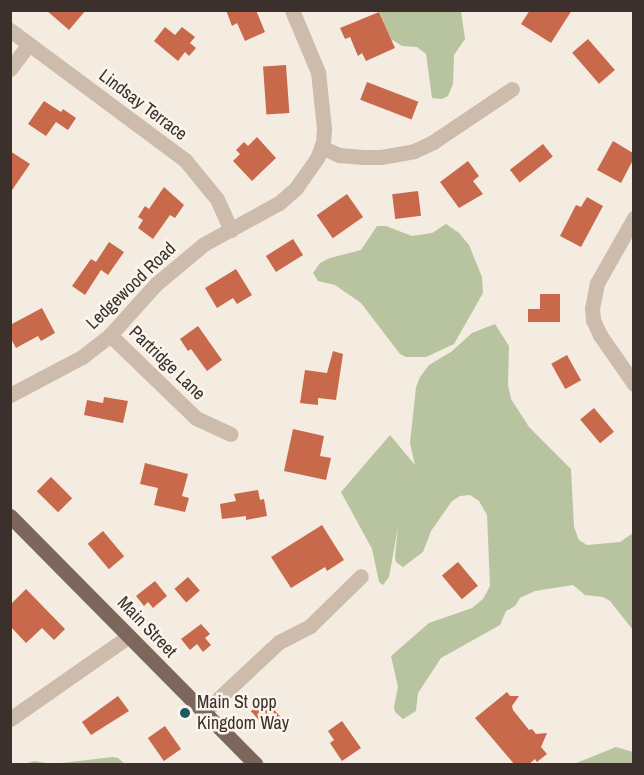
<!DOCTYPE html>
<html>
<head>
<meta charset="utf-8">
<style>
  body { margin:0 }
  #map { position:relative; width:644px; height:775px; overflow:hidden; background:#f4ebe1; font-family:"Archivo Narrow",sans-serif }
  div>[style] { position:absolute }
  .green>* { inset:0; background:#b8c4a0 }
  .building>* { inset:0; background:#c8694b; transform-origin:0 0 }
  .minor>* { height:15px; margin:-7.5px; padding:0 7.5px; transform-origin:7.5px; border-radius:7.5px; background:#cdbbac }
  .major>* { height:15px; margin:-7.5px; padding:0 7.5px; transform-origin:7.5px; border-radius:7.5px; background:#7d675c }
  .dots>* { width:16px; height:16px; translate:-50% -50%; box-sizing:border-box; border:3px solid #fbf5ee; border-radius:50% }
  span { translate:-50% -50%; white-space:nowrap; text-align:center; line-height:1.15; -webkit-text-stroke:5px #fbf5ee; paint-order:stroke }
  .street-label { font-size:18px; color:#3b302b }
  .poi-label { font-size:18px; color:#3b302b }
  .left { translate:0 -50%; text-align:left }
  .frame { position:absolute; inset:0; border:12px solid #3b302b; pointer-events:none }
</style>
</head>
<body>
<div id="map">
  <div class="green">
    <div style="clip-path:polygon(379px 11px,461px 11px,465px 39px,454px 55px,453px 84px,448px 96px,442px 99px,432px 98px,426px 54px,417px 47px,402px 46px,391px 39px)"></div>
    <div style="clip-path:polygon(446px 224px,459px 233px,469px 245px,482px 277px,483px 293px,454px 344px,426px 357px,406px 357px,400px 354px,361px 303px,335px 285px,318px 281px,313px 273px,320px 263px,330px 258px,361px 250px,377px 226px,386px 226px,412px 236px,432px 233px)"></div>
    <div style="clip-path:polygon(495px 324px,509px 346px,508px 385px,511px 399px,529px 427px,571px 469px,574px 527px,579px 540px,587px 545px,620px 542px,633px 533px,633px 630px,610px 601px,603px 597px,585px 595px,573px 585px,535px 591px,520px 598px,515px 606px,506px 611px,500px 625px,441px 658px,418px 693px,416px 711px,403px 719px,395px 712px,394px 707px,398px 687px,391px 656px,429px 623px,472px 608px,483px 599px,490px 586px,487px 515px,479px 501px,470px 495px,460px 496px,452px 501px,431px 531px,423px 552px,403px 567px,396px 562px,395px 557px,398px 527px,389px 577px,383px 585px,379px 582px,372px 549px,341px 492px,390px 435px,415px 465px,410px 443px,416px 387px,420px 377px,429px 365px,451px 352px,472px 333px)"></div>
    <div style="clip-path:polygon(616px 747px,633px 752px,633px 764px,574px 764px)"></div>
    <div style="clip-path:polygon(113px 757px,118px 758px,125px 764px,23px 764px,34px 761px,53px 764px)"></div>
  </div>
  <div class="building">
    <div style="clip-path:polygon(46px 10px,86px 10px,69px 30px)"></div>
    <div style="clip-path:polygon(226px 10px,256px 10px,265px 32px,245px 41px,237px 23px,232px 26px)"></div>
    <div style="clip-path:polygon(530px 10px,572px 10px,551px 43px,521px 24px)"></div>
    <div style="clip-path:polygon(379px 12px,395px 48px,366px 61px,362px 53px,358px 56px,350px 37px,345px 39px,340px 28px)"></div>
    <div style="clip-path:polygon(165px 27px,175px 35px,182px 27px,195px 37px,190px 43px,196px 48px,189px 56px,185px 52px,178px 61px,154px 41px)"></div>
    <div style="left:588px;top:39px;width:41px;height:21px;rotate:49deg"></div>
    <div style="left:286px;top:65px;width:48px;height:23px;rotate:86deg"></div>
    <div style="left:367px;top:82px;width:55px;height:19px;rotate:21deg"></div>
    <div style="clip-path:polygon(44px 101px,61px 112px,63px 109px,76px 118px,68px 130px,56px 122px,46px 136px,28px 124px)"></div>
    <div style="clip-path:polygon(257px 137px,276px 158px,252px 181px,233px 161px,240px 154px,236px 150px,244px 142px,248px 146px)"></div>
    <div style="clip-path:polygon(613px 141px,633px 153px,633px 160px,621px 183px,597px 170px)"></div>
    <div style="left:543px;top:144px;width:16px;height:42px;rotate:52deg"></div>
    <div style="clip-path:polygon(10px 151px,30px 164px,10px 193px)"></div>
    <div style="clip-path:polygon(468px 161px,479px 176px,473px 181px,483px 194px,459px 208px,440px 182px)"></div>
    <div style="clip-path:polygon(164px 187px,184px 205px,175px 218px,170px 215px,153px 239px,138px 228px,143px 220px,138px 217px,145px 206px,149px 209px)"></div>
    <div style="left:418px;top:191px;width:25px;height:26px;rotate:83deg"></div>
    <div style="left:347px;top:194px;width:28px;height:37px;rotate:55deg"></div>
    <div style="clip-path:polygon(587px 197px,603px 206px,581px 247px,560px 236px,576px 205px,581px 207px)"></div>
    <div style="left:293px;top:239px;width:19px;height:32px;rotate:58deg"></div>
    <div style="clip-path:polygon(109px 242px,124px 252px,108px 275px,101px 270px,85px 295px,72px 286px,91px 259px,96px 262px)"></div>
    <div style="clip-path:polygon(236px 269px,252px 295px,237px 304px,233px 298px,217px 308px,205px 288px)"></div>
    <div style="clip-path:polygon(540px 294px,560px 294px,560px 322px,528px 322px,528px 309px,540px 309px)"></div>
    <div style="clip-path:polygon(42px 308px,55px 333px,41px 341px,38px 336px,16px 348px,10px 337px,10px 325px)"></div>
    <div style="clip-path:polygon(198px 326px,222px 360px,207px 371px,191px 349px,188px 351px,180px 339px)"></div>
    <div style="clip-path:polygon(333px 351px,343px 354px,336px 400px,318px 398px,318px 405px,300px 403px,305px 370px,327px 373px)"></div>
    <div style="left:567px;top:355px;width:29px;height:18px;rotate:61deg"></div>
    <div style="clip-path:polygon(104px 397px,128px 401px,123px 423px,84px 415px,87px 400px,103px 403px)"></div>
    <div style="left:594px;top:408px;width:31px;height:18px;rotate:50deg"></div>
    <div style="clip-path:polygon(293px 429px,324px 436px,320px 456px,331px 458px,326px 480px,284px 471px)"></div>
    <div style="clip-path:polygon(145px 463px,188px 474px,182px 496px,189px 498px,185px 512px,154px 505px,158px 488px,140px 484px)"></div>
    <div style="left:51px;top:477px;width:30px;height:20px;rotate:45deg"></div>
    <div style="clip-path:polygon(258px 490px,260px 500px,264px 499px,267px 516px,246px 520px,246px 516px,222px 519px,220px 504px,236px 501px,234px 494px)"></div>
    <div style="clip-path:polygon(322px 525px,344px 560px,327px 571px,325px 567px,291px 588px,271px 557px)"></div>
    <div style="left:103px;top:531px;width:33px;height:20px;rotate:50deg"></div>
    <div style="left:458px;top:562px;width:31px;height:21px;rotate:50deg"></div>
    <div style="left:188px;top:577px;width:18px;height:18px;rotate:49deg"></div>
    <div style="clip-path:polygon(155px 581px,167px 596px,153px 608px,148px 602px,144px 606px,136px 596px)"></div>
    <div style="clip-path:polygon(26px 589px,65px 629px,54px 640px,42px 628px,26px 643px,10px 626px,10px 605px)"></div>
    <div style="clip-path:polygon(201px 624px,210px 634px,205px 638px,211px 645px,203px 652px,197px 644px,190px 650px,181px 639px)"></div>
    <div style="clip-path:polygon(507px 692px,510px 696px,519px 696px,512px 706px,513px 710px,529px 730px,532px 729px,536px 734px,547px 733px,541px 747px,547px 754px,537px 762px,535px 759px,528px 765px,515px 765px,475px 718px)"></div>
    <div style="clip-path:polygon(118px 696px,129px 711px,91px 735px,82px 722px)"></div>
    <div style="left:264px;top:699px;width:26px;height:18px;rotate:47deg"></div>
    <div style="clip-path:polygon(342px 721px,361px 748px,342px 761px,330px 743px,334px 740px,328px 731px)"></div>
    <div style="left:165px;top:726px;width:28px;height:21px;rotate:55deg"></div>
  </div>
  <div class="minor">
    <div style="left:10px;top:30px;width:218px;rotate:36.6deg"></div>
    <div style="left:185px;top:160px;width:50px;rotate:50.6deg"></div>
    <div style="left:217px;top:199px;width:34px;rotate:66deg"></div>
    <div style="left:10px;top:69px;width:31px;rotate:-53deg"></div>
    <div style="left:321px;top:147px;width:20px;rotate:24deg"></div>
    <div style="left:339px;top:155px;width:24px;rotate:5deg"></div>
    <div style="left:363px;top:157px;width:18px"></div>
    <div style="left:381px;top:157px;width:34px;rotate:-10deg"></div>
    <div style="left:414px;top:151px;width:21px;rotate:-25deg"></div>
    <div style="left:433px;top:142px;width:95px;rotate:-33.9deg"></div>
    <div style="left:634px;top:218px;width:75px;rotate:119.6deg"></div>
    <div style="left:597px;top:283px;width:25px;rotate:101deg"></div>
    <div style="left:592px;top:308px;width:12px;rotate:85deg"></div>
    <div style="left:593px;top:320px;width:17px;rotate:65deg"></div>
    <div style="left:600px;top:335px;width:60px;rotate:55.2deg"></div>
    <div style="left:110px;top:335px;width:120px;rotate:44deg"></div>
    <div style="left:196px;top:418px;width:38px;rotate:25deg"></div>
    <div style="left:10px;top:395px;width:81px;rotate:-27.8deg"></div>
    <div style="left:82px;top:357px;width:36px;rotate:-38deg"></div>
    <div style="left:110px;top:335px;width:69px;rotate:-48deg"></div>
    <div style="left:156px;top:284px;width:62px;rotate:-39.8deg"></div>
    <div style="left:204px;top:244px;width:85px;rotate:-28.7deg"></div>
    <div style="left:279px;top:203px;width:23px;rotate:-41deg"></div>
    <div style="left:296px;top:188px;width:37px;rotate:-55deg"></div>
    <div style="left:317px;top:158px;width:16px;rotate:-68deg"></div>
    <div style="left:323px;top:143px;width:15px;rotate:-86deg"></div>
    <div style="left:324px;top:128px;width:56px;rotate:-96.1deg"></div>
    <div style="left:318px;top:72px;width:67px;rotate:-112.8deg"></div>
    <div style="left:203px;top:713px;width:104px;rotate:-43.1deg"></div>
    <div style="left:279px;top:642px;width:35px;rotate:-27deg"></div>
    <div style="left:310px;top:626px;width:71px;rotate:-44.4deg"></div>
    <div style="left:10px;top:719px;width:145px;rotate:-34.9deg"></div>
  </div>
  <div class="major">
    <div style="left:10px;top:516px;width:349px;rotate:45.3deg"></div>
  </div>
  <div class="dots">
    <div style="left:185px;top:713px;background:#1f5a5e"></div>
  </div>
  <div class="street-label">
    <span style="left:143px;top:105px;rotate:37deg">Lindsay Terrace</span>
    <span style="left:131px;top:286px;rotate:-44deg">Ledgewood Road</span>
    <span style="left:167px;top:363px;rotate:44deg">Partridge Lane</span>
    <span style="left:147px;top:627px;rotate:46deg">Main Street</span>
  </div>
  <div class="poi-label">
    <span class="left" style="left:197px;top:713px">Main St opp<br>Kingdom Way</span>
  </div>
  <div class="frame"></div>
</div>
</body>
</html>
